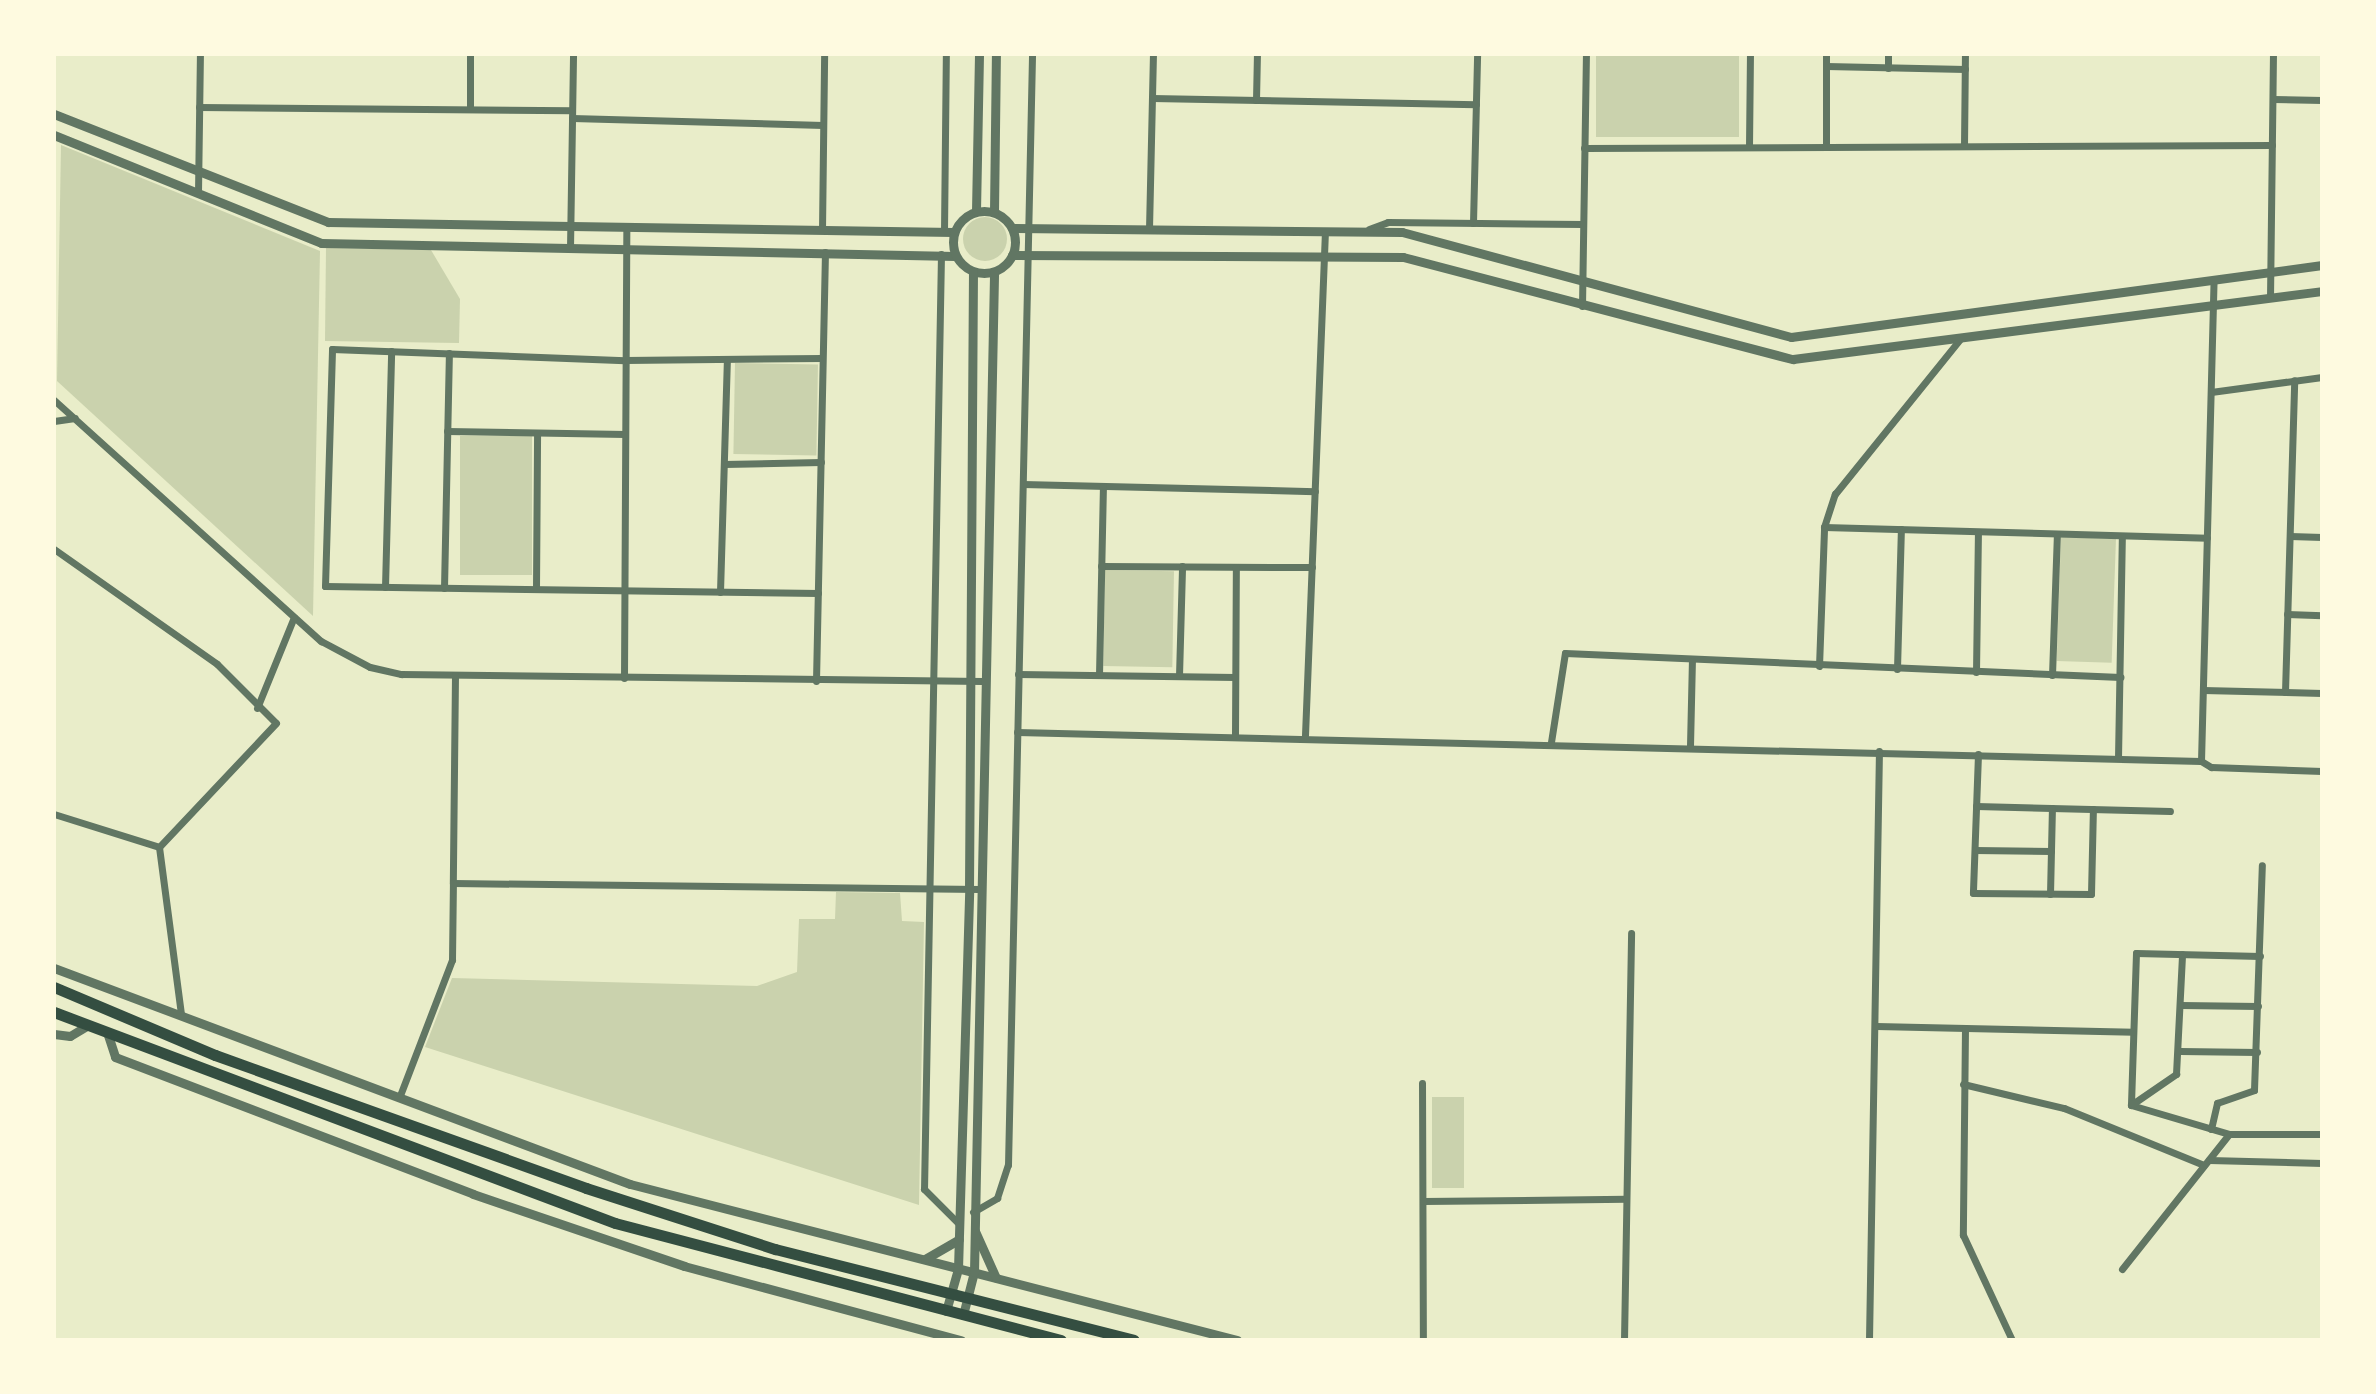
<!DOCTYPE html>
<html>
<head>
<meta charset="utf-8">
<style>
  body { margin:0 }
  #map { position:relative; width:2376px; height:1394px; overflow:hidden; background:#e9edc9; font-family:"Noto Sans",sans-serif }
  div>[style] { position:absolute }
  .green>* { inset:0; background:#cad2ad; transform-origin:0 0 }
  .round { border-radius:50% }
  .minor>* { height:7px; margin:-3.5px; padding:0 3.5px; transform-origin:3.5px; border-radius:3.5px; background:#617663 }
  .tertiary>* { height:9px; margin:-4.5px; padding:0 4.5px; transform-origin:4.5px; border-radius:4.5px; background:#617663 }
  .tertiary>.ring { margin:-4.5px; padding:0; box-sizing:content-box; background:none; border:9px solid #617663; border-radius:50% }
  .trunk>* { height:11px; margin:-5.5px; padding:0 5.5px; transform-origin:5.5px; border-radius:5.5px; background:#344e41 }
  span { translate:-50% -50%; white-space:nowrap; text-align:center; line-height:1.15; -webkit-text-stroke:7px #fefae0; paint-order:stroke }
  .frame { position:absolute; inset:0; border:56px solid #fefae0; pointer-events:none }
</style>
</head>
<body>
<div id="map">
  <div class="green">
    <div style="left:1596px;top:54px;width:143px;height:83px"></div>
    <div style="clip-path:polygon(61px 145px,320px 251px,313px 616px,57px 381px)"></div>
    <div class="round" style="left:963px;top:217px;width:44px;height:44px"></div>
    <div style="clip-path:polygon(326px 248px,431px 250px,460px 299px,459px 343px,325px 341px)"></div>
    <div style="left:735px;top:363px;width:83px;height:91px;rotate:1deg"></div>
    <div style="left:460px;top:436px;width:72px;height:139px"></div>
    <div style="left:2061px;top:537px;width:55px;height:124px;rotate:2deg"></div>
    <div style="left:1105px;top:570px;width:69px;height:96px;rotate:1deg"></div>
    <div style="clip-path:polygon(836px 892px,900px 893px,902px 921px,924px 922px,919px 1205px,425px 1047px,452px 978px,757px 986px,797px 972px,799px 919px,835px 919px)"></div>
    <div style="left:1432px;top:1097px;width:32px;height:91px"></div>
  </div>
  <div class="minor">
    <div style="left:470px;top:54px;width:55px;rotate:90deg"></div>
    <div style="left:1826px;top:66px;width:139px;rotate:1.2deg"></div>
    <div style="left:1888px;top:68px;width:14px;rotate:-90deg"></div>
    <div style="left:1152px;top:98px;width:324px;rotate:1.1deg"></div>
    <div style="left:2273px;top:99px;width:49px;rotate:1.2deg"></div>
    <div style="left:1256px;top:100px;width:46px;rotate:-88.8deg"></div>
    <div style="left:199px;top:107px;width:373px;rotate:0.5deg"></div>
    <div style="left:572px;top:118px;width:251px;rotate:1.6deg"></div>
    <div style="left:1964px;top:146px;width:92px;rotate:-89.4deg"></div>
    <div style="left:1749px;top:147px;width:93px;rotate:-89.4deg"></div>
    <div style="left:1826px;top:147px;width:93px;rotate:-90deg"></div>
    <div style="left:1584px;top:148px;width:688px;rotate:-0.25deg"></div>
    <div style="left:198px;top:193px;width:139px;rotate:-89.2deg"></div>
    <div style="left:1473px;top:223px;width:169px;rotate:-88.6deg"></div>
    <div style="left:1149px;top:229px;width:175px;rotate:-88.7deg"></div>
    <div style="left:1369px;top:229px;width:20px;rotate:-20deg"></div>
    <div style="left:1388px;top:222px;width:195px;rotate:0.6deg"></div>
    <div style="left:822px;top:230px;width:176px;rotate:-89.3deg"></div>
    <div style="left:944px;top:232px;width:178px;rotate:-89.4deg"></div>
    <div style="left:570px;top:248px;width:194px;rotate:-89.1deg"></div>
    <div style="left:941px;top:254px;width:935px;rotate:91.04deg"></div>
    <div style="left:924px;top:1189px;width:49px;rotate:45deg"></div>
    <div style="left:2270px;top:298px;width:244px;rotate:-89.3deg"></div>
    <div style="left:1582px;top:306px;width:252px;rotate:-89.1deg"></div>
    <div style="left:2211px;top:392px;width:112px;rotate:-7.7deg"></div>
    <div style="left:54px;top:400px;width:360px;rotate:42.1deg"></div>
    <div style="left:321px;top:641px;width:55px;rotate:28deg"></div>
    <div style="left:370px;top:667px;width:32px;rotate:13deg"></div>
    <div style="left:401px;top:674px;width:581px;rotate:0.69deg"></div>
    <div style="left:54px;top:421px;width:21px;rotate:-8deg"></div>
    <div style="left:447px;top:431px;width:178px;rotate:1deg"></div>
    <div style="left:724px;top:464px;width:97px;rotate:-1.2deg"></div>
    <div style="left:1023px;top:484px;width:292px;rotate:1.4deg"></div>
    <div style="left:1824px;top:527px;width:383px;rotate:1.6deg"></div>
    <div style="left:2290px;top:536px;width:32px;rotate:2deg"></div>
    <div style="left:54px;top:549px;width:199px;rotate:35.2deg"></div>
    <div style="left:217px;top:664px;width:83px;rotate:45deg"></div>
    <div style="left:276px;top:723px;width:170px;rotate:133.3deg"></div>
    <div style="left:159px;top:847px;width:169px;rotate:82.5deg"></div>
    <div style="left:1101px;top:566px;width:211px;rotate:0.3deg"></div>
    <div style="left:385px;top:587px;width:236px;rotate:-88.5deg"></div>
    <div style="left:444px;top:588px;width:235px;rotate:-88.8deg"></div>
    <div style="left:536px;top:589px;width:156px;rotate:-89.6deg"></div>
    <div style="left:720px;top:592px;width:232px;rotate:-88.3deg"></div>
    <div style="left:818px;top:593px;width:493px;rotate:-179.2deg"></div>
    <div style="left:325px;top:586px;width:237px;rotate:-88.3deg"></div>
    <div style="left:332px;top:349px;width:293px;rotate:2.2deg"></div>
    <div style="left:625px;top:360px;width:197px;rotate:-0.6deg"></div>
    <div style="left:2287px;top:614px;width:35px;rotate:2deg"></div>
    <div style="left:1819px;top:666px;width:139px;rotate:-87.9deg"></div>
    <div style="left:1824px;top:527px;width:35px;rotate:-72deg"></div>
    <div style="left:1835px;top:494px;width:201px;rotate:-51.1deg"></div>
    <div style="left:1897px;top:669px;width:140px;rotate:-88.4deg"></div>
    <div style="left:1976px;top:672px;width:140px;rotate:-89.2deg"></div>
    <div style="left:1018px;top:674px;width:217px;rotate:0.8deg"></div>
    <div style="left:455px;top:675px;width:208px;rotate:90.6deg"></div>
    <div style="left:453px;top:883px;width:526px;rotate:0.65deg"></div>
    <div style="left:1099px;top:675px;width:189px;rotate:-88.8deg"></div>
    <div style="left:2052px;top:675px;width:141px;rotate:-88deg"></div>
    <div style="left:1179px;top:676px;width:110px;rotate:-88.4deg"></div>
    <div style="left:624px;top:678px;width:451px;rotate:-89.7deg"></div>
    <div style="left:816px;top:681px;width:429px;rotate:-88.8deg"></div>
    <div style="left:2203px;top:690px;width:119px;rotate:1.4deg"></div>
    <div style="left:2285px;top:692px;width:312px;rotate:-88.3deg"></div>
    <div style="left:257px;top:708px;width:98px;rotate:-67.9deg"></div>
    <div style="left:1017px;top:732px;width:1184px;rotate:1.4deg"></div>
    <div style="left:2201px;top:761px;width:12px;rotate:31deg"></div>
    <div style="left:2211px;top:767px;width:111px;rotate:2.1deg"></div>
    <div style="left:1235px;top:734px;width:167px;rotate:-89.7deg"></div>
    <div style="left:1305px;top:735px;width:504px;rotate:-87.73deg"></div>
    <div style="left:1551px;top:742px;width:90px;rotate:-81.1deg"></div>
    <div style="left:1565px;top:653px;width:556px;rotate:2.48deg"></div>
    <div style="left:1690px;top:746px;width:85px;rotate:-88.7deg"></div>
    <div style="left:1978px;top:754px;width:139px;rotate:92.1deg"></div>
    <div style="left:1973px;top:893px;width:118px;rotate:0.5deg"></div>
    <div style="left:2091px;top:894px;width:85px;rotate:-88.7deg"></div>
    <div style="left:2118px;top:758px;width:222px;rotate:-89deg"></div>
    <div style="left:2201px;top:761px;width:481px;rotate:-88.5deg"></div>
    <div style="left:1976px;top:806px;width:194px;rotate:1.5deg"></div>
    <div style="left:54px;top:814px;width:110px;rotate:17.4deg"></div>
    <div style="left:1975px;top:850px;width:76px;rotate:0.8deg"></div>
    <div style="left:2050px;top:894px;width:86px;rotate:-88.7deg"></div>
    <div style="left:2260px;top:956px;width:124px;rotate:-178.6deg"></div>
    <div style="left:2136px;top:953px;width:152px;rotate:91.9deg"></div>
    <div style="left:2131px;top:1105px;width:102px;rotate:16.5deg"></div>
    <div style="left:2229px;top:1134px;width:93px"></div>
    <div style="left:2181px;top:1005px;width:77px;rotate:0.7deg"></div>
    <div style="left:1876px;top:1026px;width:257px;rotate:1.3deg"></div>
    <div style="left:1965px;top:1028px;width:207px;rotate:90.6deg"></div>
    <div style="left:1963px;top:1235px;width:116px;rotate:65deg"></div>
    <div style="left:2180px;top:1051px;width:77px;rotate:0.7deg"></div>
    <div style="left:1422px;top:1083px;width:257px;rotate:89.8deg"></div>
    <div style="left:1963px;top:1084px;width:104px;rotate:13.4deg"></div>
    <div style="left:2064px;top:1108px;width:151px;rotate:22.2deg"></div>
    <div style="left:399px;top:1098px;width:148px;rotate:-69deg"></div>
    <div style="left:452px;top:960px;width:77px;rotate:-89.3deg"></div>
    <div style="left:2131px;top:1105px;width:55px;rotate:-34.6deg"></div>
    <div style="left:2176px;top:1074px;width:120px;rotate:-87.1deg"></div>
    <div style="left:2211px;top:1129px;width:27px;rotate:-77deg"></div>
    <div style="left:2217px;top:1103px;width:39px;rotate:-19deg"></div>
    <div style="left:2254px;top:1090px;width:225px;rotate:-88deg"></div>
    <div style="left:2209px;top:1160px;width:113px;rotate:1.5deg"></div>
    <div style="left:1423px;top:1201px;width:203px;rotate:-0.6deg"></div>
    <div style="left:973px;top:1212px;width:28px;rotate:-30deg"></div>
    <div style="left:997px;top:1198px;width:35px;rotate:-72deg"></div>
    <div style="left:1008px;top:1165px;width:1111px;rotate:-88.76deg"></div>
    <div style="left:2122px;top:1269px;width:172px;rotate:-51.6deg"></div>
    <div style="left:1624px;top:1340px;width:407px;rotate:-89deg"></div>
    <div style="left:1869px;top:1340px;width:589px;rotate:-89.03deg"></div>
  </div>
  <div class="tertiary">
    <div style="left:54px;top:114px;width:295px;rotate:21.5deg"></div>
    <div style="left:328px;top:222px;width:625px;rotate:0.92deg"></div>
    <div style="left:54px;top:135px;width:288px;rotate:22deg"></div>
    <div style="left:321px;top:243px;width:634px;rotate:1.17deg"></div>
    <div class="ring" style="left:953px;top:211px;width:53px;height:53px"></div>
    <div style="left:976px;top:211px;width:157px;rotate:-88.9deg"></div>
    <div style="left:994px;top:212px;width:158px;rotate:-89.3deg"></div>
    <div style="left:1012px;top:228px;width:390px;rotate:0.6deg"></div>
    <div style="left:1402px;top:232px;width:403px;rotate:15.1deg"></div>
    <div style="left:1791px;top:337px;width:536px;rotate:-7.72deg"></div>
    <div style="left:1012px;top:255px;width:391px;rotate:0.3deg"></div>
    <div style="left:1403px;top:257px;width:403px;rotate:14.7deg"></div>
    <div style="left:1793px;top:359px;width:533px;rotate:-7.32deg"></div>
    <div style="left:54px;top:968px;width:615px;rotate:20.56deg"></div>
    <div style="left:630px;top:1184px;width:627px;rotate:14.41deg"></div>
    <div style="left:107px;top:1032px;width:26px;rotate:72deg"></div>
    <div style="left:115px;top:1057px;width:383px;rotate:20.9deg"></div>
    <div style="left:473px;top:1194px;width:223px;rotate:18.8deg"></div>
    <div style="left:684px;top:1266px;width:287px;rotate:15deg"></div>
    <div style="left:54px;top:1034px;width:16px;rotate:7deg"></div>
    <div style="left:70px;top:1036px;width:21px;rotate:-31deg"></div>
    <div style="left:975px;top:1231px;width:51px;rotate:65.9deg"></div>
    <div style="left:925px;top:1259px;width:39px;rotate:-30deg"></div>
    <div style="left:946px;top:1311px;width:44px;rotate:-74.1deg"></div>
    <div style="left:958px;top:1269px;width:380px;rotate:-88.3deg"></div>
    <div style="left:969px;top:889px;width:617px;rotate:-89.63deg"></div>
    <div style="left:963px;top:1315px;width:44px;rotate:-75.7deg"></div>
    <div style="left:974px;top:1272px;width:1000px;rotate:-88.85deg"></div>
  </div>
  <div class="trunk">
    <div style="left:54px;top:987px;width:175px;rotate:22.9deg"></div>
    <div style="left:215px;top:1055px;width:394px;rotate:19.7deg"></div>
    <div style="left:586px;top:1188px;width:199px;rotate:17.9deg"></div>
    <div style="left:775px;top:1249px;width:370px;rotate:14.2deg"></div>
    <div style="left:54px;top:1012px;width:599px;rotate:20.61deg"></div>
    <div style="left:615px;top:1223px;width:461px;rotate:14.7deg"></div>
  </div>
  <div class="frame"></div>
</div>
</body>
</html>
